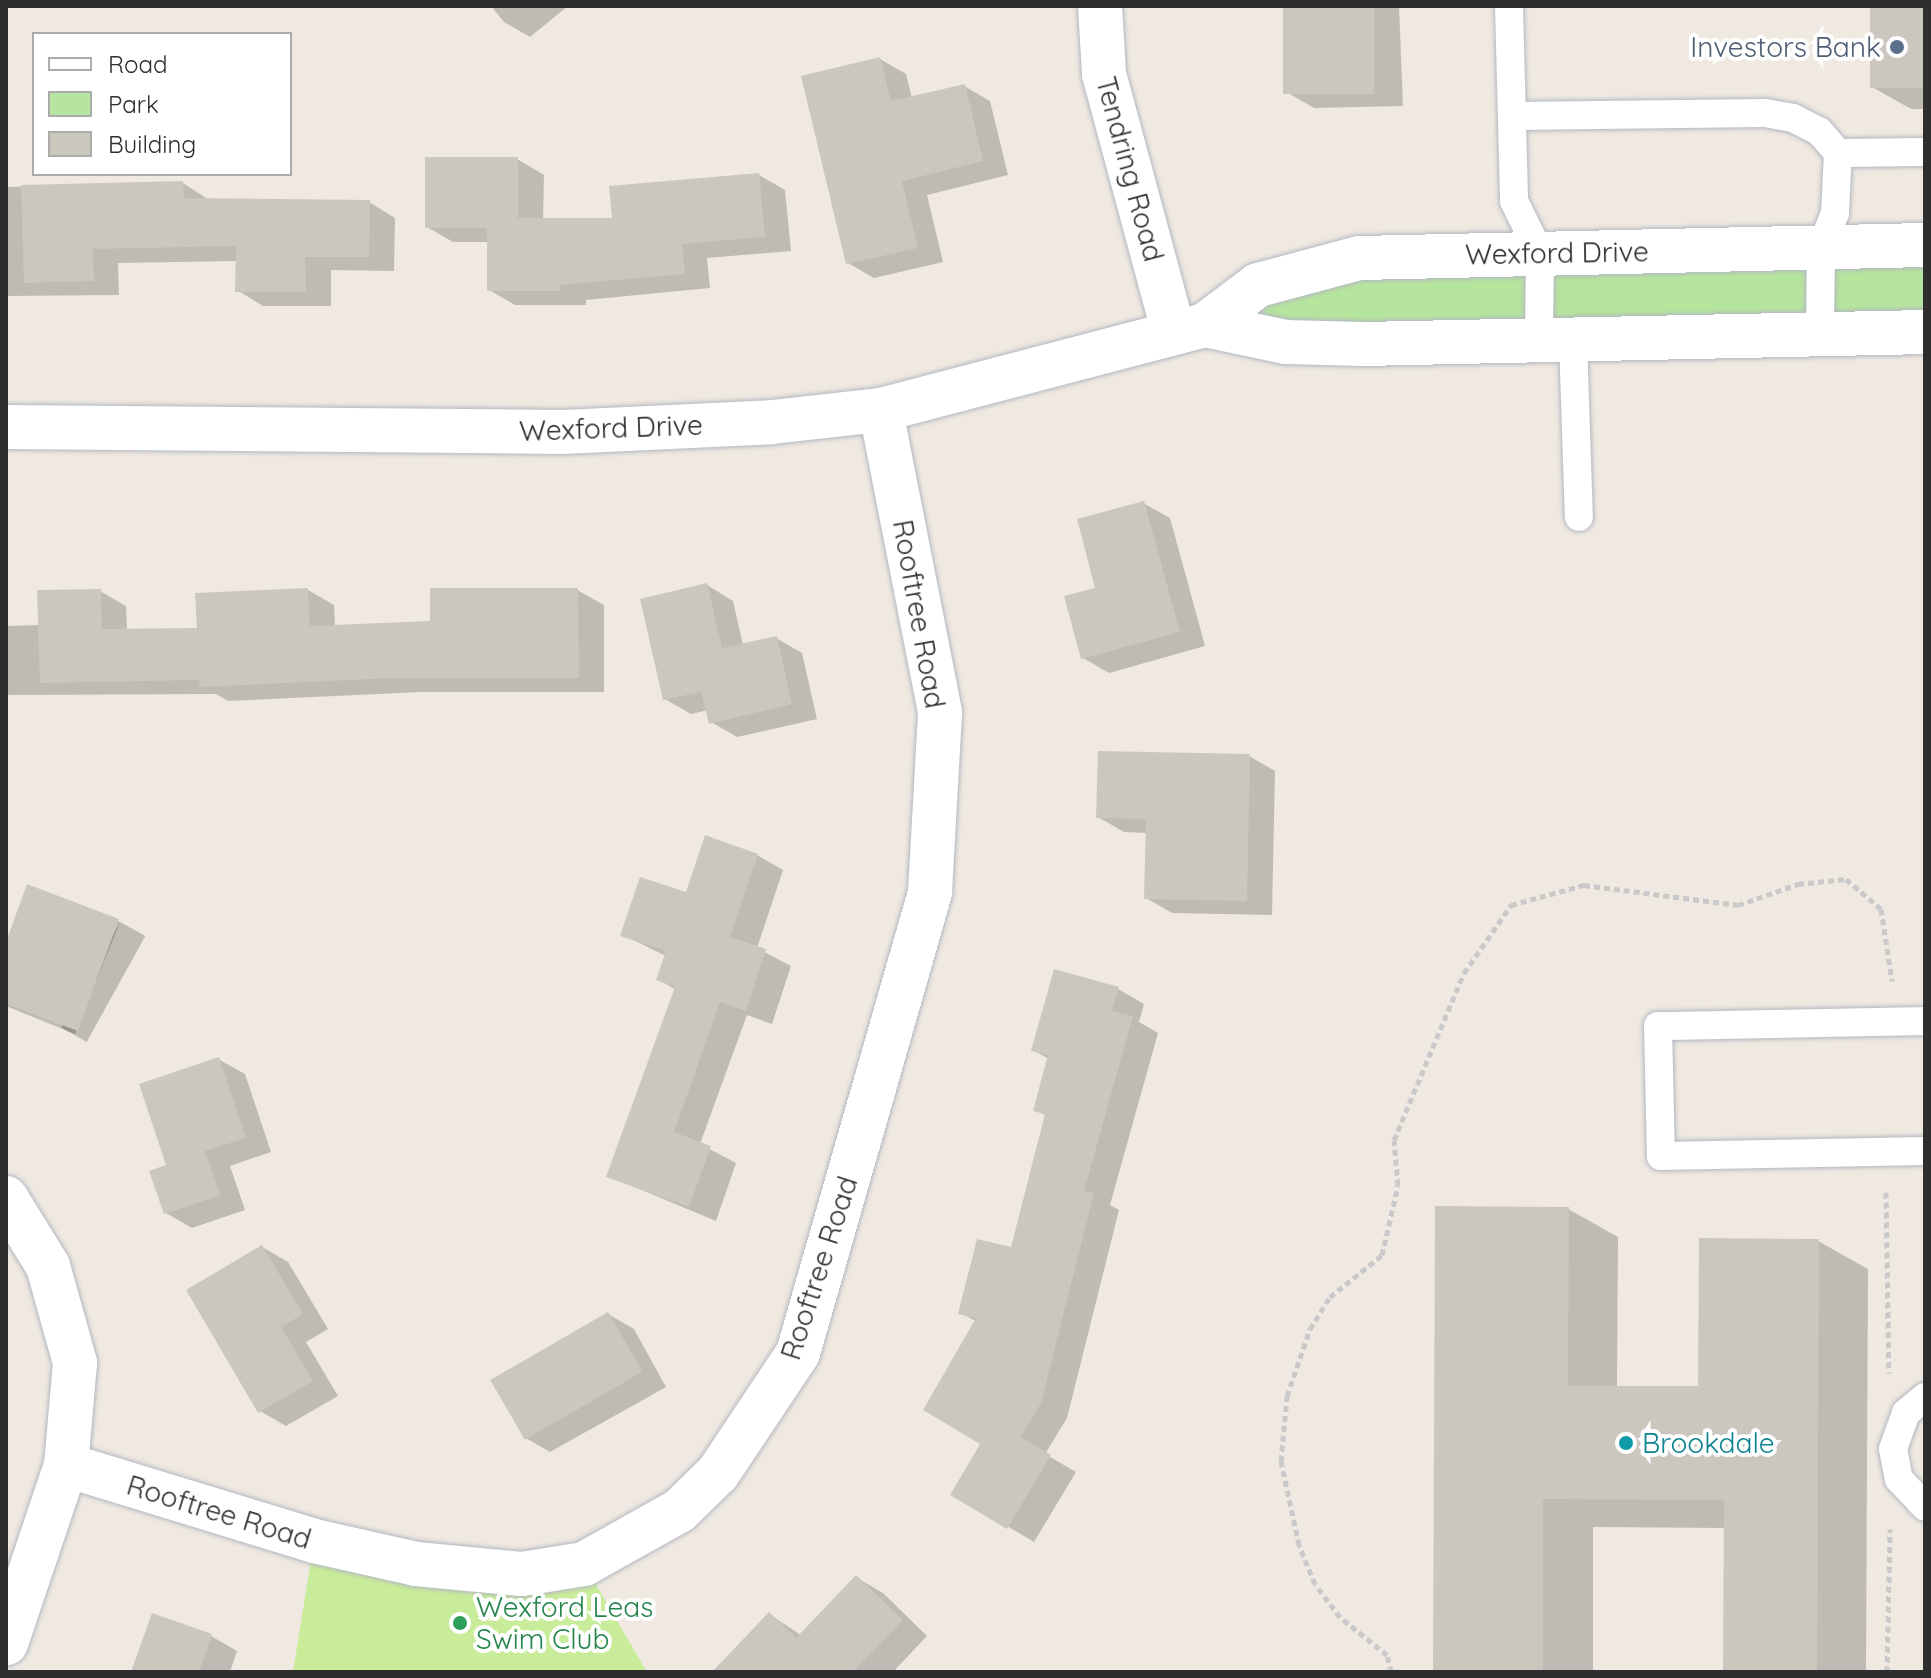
<!DOCTYPE html>
<html>
<head>
<meta charset="utf-8">
<style>
  body { margin:0 }
  #map { position:relative; width:1931px; height:1678px; overflow:hidden; background:#efe9e1; font-family:Quicksand,sans-serif }
  div>[style] { position:absolute }
  .green>* { inset:0; background:#b6e59e }
  .pitch>* { inset:0; background:#c9ec9a }
  .shadow>* { inset:0; background:#0003; transform-origin:0 0 }
  .building>* { inset:0; background:#cbc7bf; transform-origin:0 0 }
  .path>* { height:5px; margin-top:-2.5px; transform-origin:0; background:repeating-linear-gradient(90deg,#c9c9c9 0 6px,transparent 0 10px) }
  .roads { filter:drop-shadow(0 0 2px #b4b7c1) drop-shadow(0 0 2px #b4b7c1) }
  .service>* { height:28px; margin:-14px; padding:0 14px; transform-origin:14px; border-radius:14px; background:#fff }
  .minor>* { height:44px; margin:-22px; padding:0 22px; transform-origin:22px; border-radius:22px; background:#fff }
  .dots>* { width:22px; height:22px; translate:-50% -50%; box-sizing:border-box; border:4px solid #fff; border-radius:50% }
  span { translate:-50% -50%; white-space:nowrap; text-align:center; line-height:1.15; -webkit-text-stroke:8px #fff; paint-order:stroke }
  .service-label { font-size:28px; color:#4e5e75 }
  .right { translate:-100% -50%; text-align:right }
  .street-label { font-size:28px; color:#2e2e2e }
  .culture-label { font-size:28px; color:#0d838f }
  .left { translate:0 -50%; text-align:left }
  .leisure-label { font-size:28px; color:#27864d }
  .frame { position:absolute; inset:0; border:8px solid #2e2e2e; pointer-events:none }
  .legend { position:absolute; left:32px; top:32px; width:260px; height:144px; box-sizing:border-box; background:#fff; border:2px solid #ababab; margin:0; padding:10px 14px; list-style:none; font-size:24px; color:#2e2e2e }
  .legend li { display:flex; align-items:center; gap:16px; height:40px }
  .legend b { width:40px; border:2px solid #ababab }
</style>
</head>
<body>
<div id="map">
  <div class="green">
    <div style="clip-path:polygon(1925px 245px,1925px 332px,1205px 325px,1258px 285px)"></div>
  </div>
  <div class="pitch">
    <div style="clip-path:polygon(314px 1541px,584px 1564px,647px 1672px,293px 1672px)"></div>
  </div>
  <div class="shadow">
    <div style="clip-path:polygon(491px 6px,568px 6px,530px 37px,504px 22px)"></div>
    <div style="clip-path:polygon(1285px 6px,1399px 6px,1403px 106px,1314px 108px,1288px 93px)"></div>
    <div style="clip-path:polygon(1872px 6px,1925px 6px,1925px 109px,1911px 109px,1872px 87px)"></div>
    <div style="clip-path:polygon(880px 59px,906px 74px,912px 98px,964px 86px,990px 101px,1008px 175px,927px 195px,943px 262px,874px 278px,848px 263px)"></div>
    <div style="clip-path:polygon(517px 159px,544px 175px,543px 220px,614px 220px,759px 175px,785px 190px,791px 251px,707px 258px,710px 288px,586px 300px,586px 305px,515px 305px,489px 290px,489px 242px,453px 242px,427px 227px)"></div>
    <div style="clip-path:polygon(183px 183px,209px 200px,369px 202px,395px 218px,394px 271px,331px 270px,331px 306px,263px 306px,237px 290px,237px 261px,118px 263px,119px 295px,6px 296px,6px 187px)"></div>
    <div style="clip-path:polygon(1143px 503px,1170px 518px,1205px 646px,1109px 673px,1083px 658px,1098px 589px)"></div>
    <div style="clip-path:polygon(707px 585px,733px 601px,743px 645px,776px 638px,802px 653px,817px 719px,737px 737px,711px 722px,708px 710px,691px 714px,665px 699px)"></div>
    <div style="clip-path:polygon(308px 590px,334px 605px,335px 627px,432px 623px,577px 590px,604px 605px,604px 692px,421px 692px,228px 701px,216px 694px,6px 695px,6px 626px,40px 625px,100px 591px,126px 606px,127px 631px,199px 630px)"></div>
    <div style="clip-path:polygon(1249px 756px,1275px 771px,1272px 915px,1172px 913px,1146px 898px,1147px 833px,1124px 832px,1098px 817px)"></div>
    <div style="clip-path:polygon(757px 855px,783px 870px,757px 948px,791px 966px,772px 1024px,747px 1015px,700px 1144px,736px 1163px,716px 1221px,608px 1176px,676px 990px,658px 979px,666px 956px,623px 935px)"></div>
    <div style="clip-path:polygon(29px 887px,120px 922px,75px 1034px,6px 1006px,6px 948px)"></div>
    <div style="left:120px;top:922px;width:29px;height:121px;rotate:29deg"></div>
    <div style="clip-path:polygon(1118px 989px,1144px 1004px,1139px 1022px,1158px 1033px,1110px 1205px,1119px 1210px,1067px 1418px,1045px 1454px,1076px 1472px,1034px 1542px,953px 1494px,983px 1444px,977px 1322px,961px 1313px,1012px 1250px,1047px 1116px,1035px 1110px,1049px 1059px,1033px 1050px)"></div>
    <div style="clip-path:polygon(218px 1059px,245px 1074px,271px 1152px,230px 1166px,245px 1210px,192px 1228px,166px 1213px,169px 1166px)"></div>
    <div style="clip-path:polygon(1568px 1209px,1618px 1237px,1617px 1388px,1700px 1388px,1818px 1241px,1868px 1269px,1866px 1672px,1725px 1672px,1726px 1528px,1593px 1527px,1593px 1672px,1435px 1672px)"></div>
    <div style="clip-path:polygon(262px 1247px,288px 1262px,328px 1329px,306px 1342px,338px 1396px,286px 1426px,260px 1411px)"></div>
    <div style="clip-path:polygon(608px 1314px,634px 1329px,666px 1387px,550px 1452px,524px 1437px)"></div>
    <div style="clip-path:polygon(857px 1578px,883px 1593px,927px 1636px,893px 1672px,747px 1672px,769px 1614px,801px 1635px)"></div>
    <div style="clip-path:polygon(211px 1636px,237px 1651px,230px 1672px,134px 1672px)"></div>
  </div>
  <div class="building">
    <div style="left:1283px;top:6px;width:91px;height:88px"></div>
    <div style="left:1870px;top:6px;width:55px;height:82px"></div>
    <div style="clip-path:polygon(880px 57px,891px 101px,965px 84px,983px 161px,902px 181px,918px 248px,846px 264px,801px 76px)"></div>
    <div style="clip-path:polygon(425px 157px,518px 157px,518px 218px,612px 218px,609px 186px,759px 173px,765px 237px,682px 244px,685px 274px,560px 285px,560px 291px,487px 291px,487px 228px,425px 228px)"></div>
    <div style="clip-path:polygon(183px 181px,184px 198px,370px 200px,369px 257px,305px 257px,306px 292px,235px 292px,236px 246px,93px 249px,94px 281px,24px 283px,21px 185px)"></div>
    <div style="clip-path:polygon(1144px 501px,1180px 632px,1081px 659px,1064px 596px,1095px 588px,1077px 519px)"></div>
    <div style="clip-path:polygon(707px 583px,722px 648px,777px 636px,792px 704px,709px 724px,701px 692px,663px 700px,640px 599px)"></div>
    <div style="clip-path:polygon(308px 588px,310px 626px,430px 621px,430px 588px,578px 588px,579px 678px,394px 678px,200px 687px,199px 680px,40px 683px,37px 590px,101px 589px,102px 629px,197px 628px,195px 593px)"></div>
    <div style="clip-path:polygon(1098px 751px,1250px 754px,1247px 901px,1144px 899px,1146px 819px,1096px 818px)"></div>
    <div style="clip-path:polygon(705px 835px,758px 854px,730px 937px,766px 949px,746px 1011px,720px 1002px,674px 1132px,711px 1146px,689px 1207px,606px 1177px,675px 987px,656px 980px,666px 951px,620px 936px,640px 877px,686px 892px)"></div>
    <div style="clip-path:polygon(27px 884px,119px 919px,78px 1031px,6px 1004px,6px 942px)"></div>
    <div style="clip-path:polygon(1054px 969px,1119px 987px,1112px 1011px,1133px 1016px,1084px 1191px,1094px 1193px,1041px 1403px,1021px 1437px,1051px 1455px,1007px 1529px,950px 1495px,980px 1444px,923px 1410px,976px 1318px,958px 1314px,977px 1239px,1011px 1247px,1045px 1114px,1033px 1111px,1048px 1055px,1031px 1051px)"></div>
    <div style="clip-path:polygon(219px 1057px,246px 1138px,205px 1151px,220px 1195px,164px 1214px,149px 1171px,166px 1165px,139px 1084px)"></div>
    <div style="clip-path:polygon(1435px 1206px,1569px 1207px,1568px 1386px,1698px 1386px,1699px 1238px,1819px 1239px,1817px 1672px,1723px 1672px,1724px 1500px,1543px 1499px,1543px 1672px,1433px 1672px)"></div>
    <div style="clip-path:polygon(262px 1245px,303px 1314px,281px 1327px,313px 1381px,258px 1413px,186px 1290px)"></div>
    <div style="left:608px;top:1312px;width:69px;height:136px;rotate:60deg"></div>
    <div style="clip-path:polygon(856px 1575px,903px 1620px,853px 1672px,712px 1672px,769px 1612px,796px 1638px)"></div>
    <div style="clip-path:polygon(152px 1613px,212px 1634px,199px 1672px,131px 1672px)"></div>
  </div>
  <div class="path">
    <div style="left:1886px;top:1192px;width:181px;rotate:89.1deg"></div>
    <div style="left:1391px;top:1672px;width:17px;rotate:-103deg"></div>
    <div style="left:1387px;top:1655px;width:60px;rotate:-141deg"></div>
    <div style="left:1340px;top:1617px;width:41px;rotate:-127.1deg"></div>
    <div style="left:1315px;top:1584px;width:42px;rotate:-112.3deg"></div>
    <div style="left:1299px;top:1545px;width:86px;rotate:-102.1deg"></div>
    <div style="left:1281px;top:1461px;width:65px;rotate:-84.7deg"></div>
    <div style="left:1287px;top:1396px;width:71px;rotate:-71.1deg"></div>
    <div style="left:1310px;top:1329px;width:38px;rotate:-58deg"></div>
    <div style="left:1330px;top:1297px;width:67px;rotate:-38.9deg"></div>
    <div style="left:1382px;top:1255px;width:72px;rotate:-77.1deg"></div>
    <div style="left:1398px;top:1185px;width:45px;rotate:-95.1deg"></div>
    <div style="left:1394px;top:1140px;width:181px;rotate:-67.3deg"></div>
    <div style="left:1464px;top:973px;width:83px;rotate:-55.3deg"></div>
    <div style="left:1511px;top:905px;width:76px;rotate:-15.3deg"></div>
    <div style="left:1584px;top:885px;width:155px;rotate:7.4deg"></div>
    <div style="left:1738px;top:905px;width:64px;rotate:-19.3deg"></div>
    <div style="left:1798px;top:884px;width:48px;rotate:-5.9deg"></div>
    <div style="left:1846px;top:879px;width:46px;rotate:40.6deg"></div>
    <div style="left:1881px;top:909px;width:73px;rotate:81.3deg"></div>
    <div style="left:1887px;top:1672px;width:143px;rotate:-88.8deg"></div>
  </div>
  <div class="roads">
    <div class="service">
      <div style="left:1509px;top:6px;width:195px;rotate:88.5deg"></div>
      <div style="left:1514px;top:201px;width:59px;rotate:63.9deg"></div>
      <div style="left:1540px;top:254px;width:86px;rotate:90.7deg"></div>
      <div style="left:1513px;top:116px;width:252px;rotate:-0.7deg"></div>
      <div style="left:1765px;top:113px;width:28px;rotate:10deg"></div>
      <div style="left:1793px;top:118px;width:29px;rotate:27deg"></div>
      <div style="left:1819px;top:131px;width:29px;rotate:49deg"></div>
      <div style="left:1838px;top:153px;width:60px;rotate:92.9deg"></div>
      <div style="left:1835px;top:213px;width:37px;rotate:112deg"></div>
      <div style="left:1821px;top:247px;width:87px;rotate:90.7deg"></div>
      <div style="left:1838px;top:153px;width:87px;rotate:-0.7deg"></div>
      <div style="left:1573px;top:340px;width:177px;rotate:88.1deg"></div>
      <div style="left:1925px;top:1021px;width:267px;rotate:178.9deg"></div>
      <div style="left:1658px;top:1026px;width:130px;rotate:88.7deg"></div>
      <div style="left:1661px;top:1156px;width:264px;rotate:-1.1deg"></div>
      <div style="left:1925px;top:1397px;width:25px;rotate:140deg"></div>
      <div style="left:1906px;top:1413px;width:38px;rotate:110deg"></div>
      <div style="left:1893px;top:1449px;width:31px;rotate:79deg"></div>
      <div style="left:1899px;top:1479px;width:38px;rotate:47deg"></div>
    </div>
    <div class="minor">
      <div style="left:1100px;top:6px;width:68px;rotate:86.6deg"></div>
      <div style="left:1104px;top:74px;width:265px;rotate:74.9deg"></div>
      <div style="left:1925px;top:245px;width:566px;rotate:178.68deg"></div>
      <div style="left:1359px;top:258px;width:105px;rotate:165deg"></div>
      <div style="left:1258px;top:285px;width:66px;rotate:143deg"></div>
      <div style="left:1205px;top:325px;width:83px;rotate:11.9deg"></div>
      <div style="left:1286px;top:342px;width:77px;rotate:1.5deg"></div>
      <div style="left:1363px;top:344px;width:562px;rotate:-1.22deg"></div>
      <div style="left:6px;top:427px;width:557px;rotate:0.51deg"></div>
      <div style="left:563px;top:432px;width:209px;rotate:-2.7deg"></div>
      <div style="left:772px;top:422px;width:110px;rotate:-6.3deg"></div>
      <div style="left:881px;top:410px;width:335px;rotate:-14.7deg"></div>
      <div style="left:6px;top:1198px;width:80px;rotate:58.3deg"></div>
      <div style="left:48px;top:1266px;width:101px;rotate:74.4deg"></div>
      <div style="left:75px;top:1363px;width:102px;rotate:95deg"></div>
      <div style="left:66px;top:1465px;width:188px;rotate:108.6deg"></div>
      <div style="left:66px;top:1465px;width:259px;rotate:17deg"></div>
      <div style="left:314px;top:1541px;width:105px;rotate:12.7deg"></div>
      <div style="left:416px;top:1564px;width:106px;rotate:5.4deg"></div>
      <div style="left:522px;top:1574px;width:63px;rotate:-9.2deg"></div>
      <div style="left:584px;top:1564px;width:109px;rotate:-29.2deg"></div>
      <div style="left:679px;top:1511px;width:54px;rotate:-44.3deg"></div>
      <div style="left:718px;top:1473px;width:144px;rotate:-56.3deg"></div>
      <div style="left:798px;top:1353px;width:480px;rotate:-74deg"></div>
      <div style="left:930px;top:892px;width:180px;rotate:-86.8deg"></div>
      <div style="left:940px;top:712px;width:308px;rotate:-101.1deg"></div>
    </div>
  </div>
  <div class="dots">
    <div style="left:1897px;top:47px;background:#5c6f8a"></div>
    <div style="left:1626px;top:1443px;background:#0f9aa8"></div>
    <div style="left:460px;top:1623px;background:#2e9e5b"></div>
  </div>
  <div class="service-label">
    <span class="right" style="left:1881px;top:47px">Investors Bank</span>
  </div>
  <div class="street-label">
    <span style="left:1130px;top:169px;rotate:75deg">Tendring Road</span>
    <span style="left:1557px;top:253px;rotate:-1deg">Wexford Drive</span>
    <span style="left:611px;top:428px;rotate:-2deg">Wexford Drive</span>
    <span style="left:919px;top:614px;rotate:80deg">Rooftree Road</span>
    <span style="left:819px;top:1268px;rotate:-72deg">Rooftree Road</span>
    <span style="left:219px;top:1512px;rotate:17deg">Rooftree Road</span>
  </div>
  <div class="culture-label">
    <span class="left" style="left:1642px;top:1443px">Brookdale</span>
  </div>
  <div class="leisure-label">
    <span class="left" style="left:476px;top:1623px">Wexford Leas<br>Swim Club</span>
  </div>
  <div class="frame"></div>
  <ul class="legend">
  <li><b style="height:10px;background:#fff"></b>Road</li>
  <li><b style="height:22px;background:#b6e59e"></b>Park</li>
  <li><b style="height:22px;background:#cbc7bf"></b>Building</li>
  </ul>
</div>
</body>
</html>
